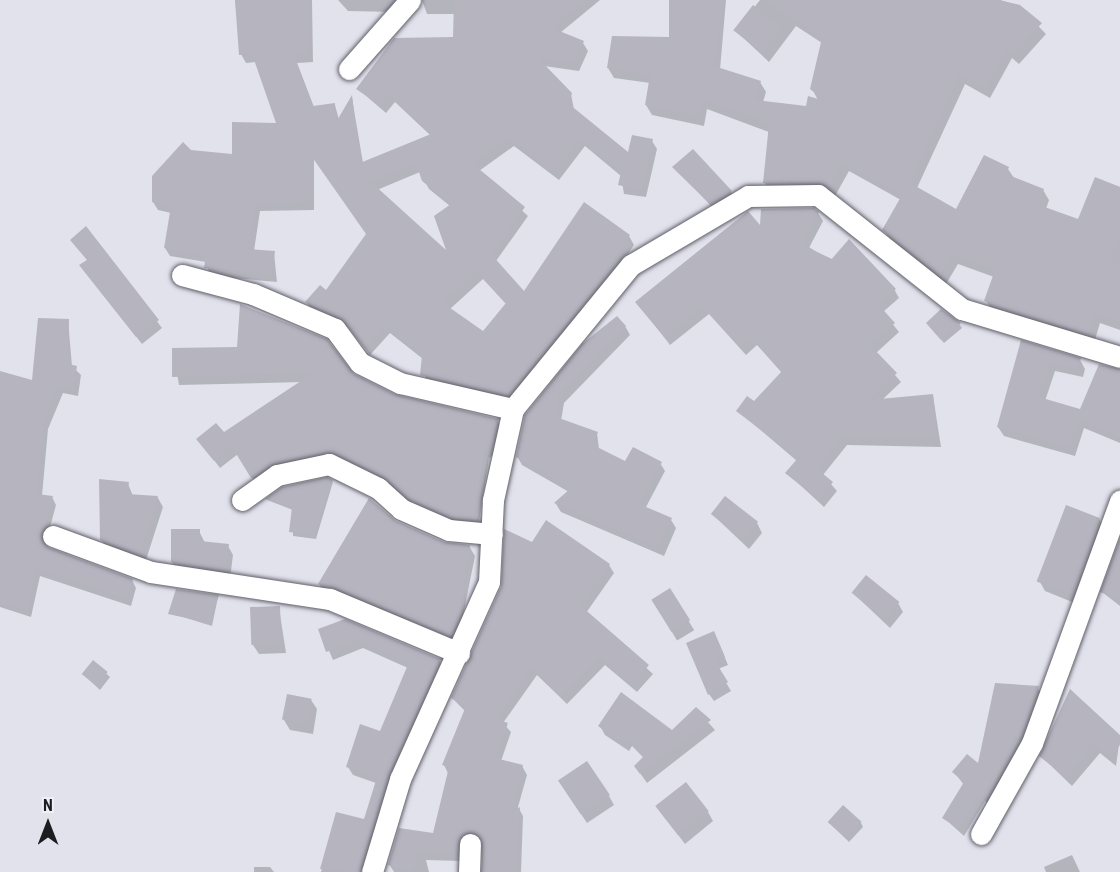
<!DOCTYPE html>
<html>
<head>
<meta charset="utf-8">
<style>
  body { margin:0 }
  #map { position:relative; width:1120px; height:872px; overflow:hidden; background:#e2e2ed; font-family:"Roboto Condensed",sans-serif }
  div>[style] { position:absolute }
  .shadow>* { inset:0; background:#0003; transform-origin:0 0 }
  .building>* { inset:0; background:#b5b4bf; transform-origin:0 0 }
  .roads { filter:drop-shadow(0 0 2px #5f5e68) drop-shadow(0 0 2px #5f5e68) }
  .minor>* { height:21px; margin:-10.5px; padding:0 10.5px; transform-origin:10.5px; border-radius:10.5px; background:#fff }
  span { translate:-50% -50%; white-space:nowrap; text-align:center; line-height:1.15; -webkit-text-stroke:5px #efeffa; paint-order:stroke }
  .north { position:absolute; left:18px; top:794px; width:60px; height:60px; -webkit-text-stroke:4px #efeffa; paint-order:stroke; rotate:0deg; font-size:16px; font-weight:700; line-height:24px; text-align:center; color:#1d1d21 }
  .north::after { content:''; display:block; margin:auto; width:21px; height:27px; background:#1d1d21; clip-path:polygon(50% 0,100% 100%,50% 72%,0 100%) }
</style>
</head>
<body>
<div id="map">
  <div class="shadow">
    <div style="clip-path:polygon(evenodd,235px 0,312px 0,313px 62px,297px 63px,314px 107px,335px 105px,339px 120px,352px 98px,363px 163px,430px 135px,395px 102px,386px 113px,358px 89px,455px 39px,455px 14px,427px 14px,422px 0,600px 0,560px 33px,583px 43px,588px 51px,579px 71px,544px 66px,571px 94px,574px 110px,629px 154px,652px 141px,657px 149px,646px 197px,624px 194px,621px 176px,585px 146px,559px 180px,514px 146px,479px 171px,528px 216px,496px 261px,524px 293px,629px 236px,634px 245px,597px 300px,513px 403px,426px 383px,423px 359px,390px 333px,370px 355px,347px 326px,312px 311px,307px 303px,326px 292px,367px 234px,314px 159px,314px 210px,260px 211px,254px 251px,274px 253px,277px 282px,210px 276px,206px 262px,170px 256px,165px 248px,171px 213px,158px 210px,153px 202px,190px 151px,233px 156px,278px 124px,257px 62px,246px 63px,241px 54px,235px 0,420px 172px,429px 189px,450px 206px,450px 255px,377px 190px,420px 172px,235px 0,483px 279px,506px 304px,483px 333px,450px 309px,483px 279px)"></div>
    <div style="clip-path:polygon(338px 0,401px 0,394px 12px,348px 11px)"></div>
    <div style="clip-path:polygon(671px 0,726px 0,720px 70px,760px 82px,766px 92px,763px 102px,807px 107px,818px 100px,812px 89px,822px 43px,796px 26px,769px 62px,736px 31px,760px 0,1000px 0,1019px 6px,1046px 34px,1019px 64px,1012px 58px,990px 98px,965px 84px,917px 188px,957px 211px,1008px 169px,1014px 178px,1043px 190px,1049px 200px,1046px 209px,1079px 221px,1096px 179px,1120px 187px,1120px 330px,1100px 323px,1094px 343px,992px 310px,986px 301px,994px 277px,958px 264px,946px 284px,890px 239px,884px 230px,901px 200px,849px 171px,835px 196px,770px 192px,765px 183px,769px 132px,707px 109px,704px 126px,652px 115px,646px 105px,650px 83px,614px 78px,608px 68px,671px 39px)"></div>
    <div style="clip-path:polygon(674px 167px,731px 192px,735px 198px,715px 210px)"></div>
    <div style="clip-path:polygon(748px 213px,761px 229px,818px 213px,823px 221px,809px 248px,894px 289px,899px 298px,883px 312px,899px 332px,876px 353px,901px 382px,882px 400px,933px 396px,941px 447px,847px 445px,823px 475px,837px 491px,824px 507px,787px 473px,797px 461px,738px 411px,754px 403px,782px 373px,757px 345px,746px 355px,709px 314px,670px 345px,637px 302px)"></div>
    <div style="clip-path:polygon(86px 228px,162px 328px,142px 344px,86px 273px,88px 261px,72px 240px)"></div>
    <div style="clip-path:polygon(68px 320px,72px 366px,81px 375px,78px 396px,63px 393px,48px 429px,42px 496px,52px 497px,56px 505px,45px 546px,132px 580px,136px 588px,131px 606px,40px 576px,31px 617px,0 607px,0 372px,34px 382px)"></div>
    <div style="clip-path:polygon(959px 324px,962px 328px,944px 343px,930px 327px)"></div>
    <div style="clip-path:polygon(625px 326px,630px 335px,564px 403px,561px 421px,597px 433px,599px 449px,626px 463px,660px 463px,665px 471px,645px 509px,671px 520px,676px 528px,664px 556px,561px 512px,556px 504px,569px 492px,522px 465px,517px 456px,526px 415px)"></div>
    <div style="clip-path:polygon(1022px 342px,1080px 360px,1085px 369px,1083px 377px,1055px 371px,1045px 401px,1081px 411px,1120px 372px,1120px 443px,1084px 428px,1075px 456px,1004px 436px,998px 427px)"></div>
    <div style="clip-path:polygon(173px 350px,353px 375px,394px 396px,497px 420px,502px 429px,497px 452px,489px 458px,478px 528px,458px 526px,414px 507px,390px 485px,340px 460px,257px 486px,238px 454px,220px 468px,198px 439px,223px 434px,303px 382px,179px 385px)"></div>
    <div style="clip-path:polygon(333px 482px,316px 539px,293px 536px,293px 510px,267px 500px,283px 488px)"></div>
    <div style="clip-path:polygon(128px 484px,133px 496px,158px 498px,163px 507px,145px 563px,107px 549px,101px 539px)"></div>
    <div style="clip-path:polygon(712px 514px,757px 523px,762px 533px,749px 549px)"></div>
    <div style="clip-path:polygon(1099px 519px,1105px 529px,1077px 604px,1045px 591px,1040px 582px)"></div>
    <div style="clip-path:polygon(395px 522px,444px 543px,469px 546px,475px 556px,457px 645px,325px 594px,319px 584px)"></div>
    <div style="clip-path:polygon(199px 531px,205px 543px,228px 546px,233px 555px,230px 579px,178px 571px,172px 562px)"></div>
    <div style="clip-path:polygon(1120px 543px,1120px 606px,1102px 592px)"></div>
    <div style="clip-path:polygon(533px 544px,609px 565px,614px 573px,586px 613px,653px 674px,637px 692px,605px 665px,567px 704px,537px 675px,503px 723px,511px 732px,501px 761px,522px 766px,527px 775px,518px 807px,523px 816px,521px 872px,481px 872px,484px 847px,476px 839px,461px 861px,426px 860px,429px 872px,394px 872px,389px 864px,434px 834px,448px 773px,444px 765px,465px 711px,452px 698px)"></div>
    <div style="left:670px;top:590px;width:47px;height:20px;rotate:59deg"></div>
    <div style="clip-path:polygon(853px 593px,898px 603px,903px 612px,890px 628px)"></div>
    <div style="clip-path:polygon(218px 597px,212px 626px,170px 613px)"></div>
    <div style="clip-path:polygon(279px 608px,286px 653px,259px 654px,253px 645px)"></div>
    <div style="clip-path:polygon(320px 630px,439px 660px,444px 668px,365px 872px,321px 872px,337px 814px,365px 821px,376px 783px,353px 775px,348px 767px,381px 732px,408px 668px,363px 648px,333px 660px)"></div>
    <div style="clip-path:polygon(718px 641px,728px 665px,718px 669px,731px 691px,714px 701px,709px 694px)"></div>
    <div style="clip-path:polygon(93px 662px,110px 677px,100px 690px,84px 675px)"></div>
    <div style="clip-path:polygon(1038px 688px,1043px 696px,990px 806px,985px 801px,964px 836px,944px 818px,964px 785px,954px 772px,979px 766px)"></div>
    <div style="clip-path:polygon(311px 700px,317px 709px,313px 734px,290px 730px,284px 720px)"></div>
    <div style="clip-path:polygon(696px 709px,715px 730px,647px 783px,635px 766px,644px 758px,632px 746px,629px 751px,605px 735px,600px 726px,672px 732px)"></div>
    <div style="clip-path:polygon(1120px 737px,1116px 766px,1100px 753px,1072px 786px,1041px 756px)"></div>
    <div style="clip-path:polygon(565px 790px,609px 796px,614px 805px,587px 823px)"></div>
    <div style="clip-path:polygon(657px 807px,708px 812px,713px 821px,685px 844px)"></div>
    <div style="clip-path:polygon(829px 822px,861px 823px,863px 827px,849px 842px)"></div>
    <div style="clip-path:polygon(1072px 855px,1080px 872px,1046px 872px,1044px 867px)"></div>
    <div style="clip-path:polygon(254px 867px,270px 867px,274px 872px,254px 872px)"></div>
  </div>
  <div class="building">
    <div style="clip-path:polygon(evenodd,235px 0,308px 0,309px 54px,294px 55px,313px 106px,335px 103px,335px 124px,352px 95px,360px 163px,431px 134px,390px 95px,380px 105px,356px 89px,394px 38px,453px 37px,454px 0,585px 0,552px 28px,584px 41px,574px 63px,538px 58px,572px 93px,569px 104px,628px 152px,632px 135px,653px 139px,642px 190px,618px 185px,621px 172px,580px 139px,554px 172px,508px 138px,473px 164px,525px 207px,491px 254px,524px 291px,584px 202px,630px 235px,593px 291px,508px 395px,420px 375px,422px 355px,385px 325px,365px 348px,341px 318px,305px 302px,320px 285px,326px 290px,366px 234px,310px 154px,310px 202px,256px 203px,248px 249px,275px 251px,272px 274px,204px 268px,206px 255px,164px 248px,171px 206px,152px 202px,152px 176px,183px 142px,191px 150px,232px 154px,232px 122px,276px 123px,252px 54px,239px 55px,235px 0,416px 163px,422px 181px,451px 204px,434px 216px,446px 250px,371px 182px,416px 163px,235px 0,477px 272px,506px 303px,483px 331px,443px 303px,477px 272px)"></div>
    <div style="clip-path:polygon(669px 0,724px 0,714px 66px,761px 81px,755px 100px,806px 106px,808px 96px,825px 101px,810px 89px,822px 38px,762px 0,999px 0,1020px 5px,1042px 23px,1013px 55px,1007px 49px,984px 89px,959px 75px,910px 183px,956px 209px,984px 155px,1009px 167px,1006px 174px,1044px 189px,1039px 205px,1078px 219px,1095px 177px,1120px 187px,1120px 234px,1110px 263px,1120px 266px,1120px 322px,1095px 314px,1089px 334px,984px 301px,995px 270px,952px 255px,940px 276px,882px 230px,902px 195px,843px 163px,829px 188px,818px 182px,763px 183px,769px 124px,760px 123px,760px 118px,702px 101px,699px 117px,645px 105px,650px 75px,607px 68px,612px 36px,669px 37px)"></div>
    <div style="left:753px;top:5px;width:37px;height:32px;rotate:38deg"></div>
    <div style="clip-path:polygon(693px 149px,732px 191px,710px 204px,672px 167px)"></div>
    <div style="clip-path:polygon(814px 208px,819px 212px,803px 243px,830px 261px,849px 239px,896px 289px,878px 304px,895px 323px,870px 345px,897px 373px,869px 400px,933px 394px,938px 439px,842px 437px,817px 469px,833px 482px,819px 500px,785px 473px,798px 458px,736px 411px,747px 396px,754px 401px,782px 371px,751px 338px,741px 347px,703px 307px,665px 338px,635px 302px,748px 211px,760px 225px,761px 209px)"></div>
    <div style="clip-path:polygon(86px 226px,159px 320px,136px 337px,79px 265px,87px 260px,70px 240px)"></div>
    <div style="clip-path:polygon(240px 304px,327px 339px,354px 374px,394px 394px,498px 419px,492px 443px,484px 449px,474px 519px,452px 518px,408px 498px,384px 477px,334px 452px,274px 463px,251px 478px,232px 447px,214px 461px,196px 439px,216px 423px,224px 432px,313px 373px,172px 377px,172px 348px,237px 347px)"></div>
    <div style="clip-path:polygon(941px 309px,961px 323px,941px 340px,926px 323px)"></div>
    <div style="clip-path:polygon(617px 316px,626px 326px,559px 394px,556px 417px,598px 432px,593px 445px,625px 461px,633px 447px,662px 462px,639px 504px,672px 518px,659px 548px,554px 503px,571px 488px,516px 457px,525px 415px,582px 344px)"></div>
    <div style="clip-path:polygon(38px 318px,69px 319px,68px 364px,77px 366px,73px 389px,59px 386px,44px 420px,37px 494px,53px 496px,41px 539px,49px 548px,133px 579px,127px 599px,36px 568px,27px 610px,0 604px,0 371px,32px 380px)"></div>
    <div style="clip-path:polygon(1021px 340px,1081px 358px,1078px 368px,1050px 362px,1039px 397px,1080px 409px,1099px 364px,1120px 369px,1120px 437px,1079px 420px,1070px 447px,997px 427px)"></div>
    <div style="clip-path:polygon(327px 477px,333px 480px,314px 535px,289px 532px,292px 507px,265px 499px,282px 487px)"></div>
    <div style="clip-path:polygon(99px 479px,129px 482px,127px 494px,158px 496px,140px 555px,100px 540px)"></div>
    <div style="left:725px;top:496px;width:42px;height:23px;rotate:38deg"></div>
    <div style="clip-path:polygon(369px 498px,396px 521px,444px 542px,470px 545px,459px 618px,451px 636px,379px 606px,386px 603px,318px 584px)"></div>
    <div style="left:1066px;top:505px;width:36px;height:82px;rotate:21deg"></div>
    <div style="clip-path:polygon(546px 520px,610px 564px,581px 606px,649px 665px,632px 685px,600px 657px,561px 697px,532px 668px,496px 719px,508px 723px,495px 758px,523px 765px,511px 813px,520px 807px,516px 872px,482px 872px,481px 839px,471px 831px,460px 837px,457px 853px,418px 852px,413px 871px,388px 865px,399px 828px,433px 833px,449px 767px,442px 765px,466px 706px,451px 698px,501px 587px,504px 529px,532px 542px)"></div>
    <div style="clip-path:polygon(171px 529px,200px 529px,200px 541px,229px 544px,225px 570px,171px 562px)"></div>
    <div style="clip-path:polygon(1120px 538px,1120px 600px,1100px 592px)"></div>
    <div style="left:866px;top:575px;width:43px;height:23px;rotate:39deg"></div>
    <div style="left:670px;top:588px;width:38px;height:22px;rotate:58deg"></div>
    <div style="clip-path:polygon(176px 589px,219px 595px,210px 623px,168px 614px)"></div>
    <div style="left:280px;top:606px;width:38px;height:30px;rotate:88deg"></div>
    <div style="clip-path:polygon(345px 619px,440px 659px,388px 774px,360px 872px,320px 869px,336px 812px,364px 819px,377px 777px,346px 767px,360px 724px,380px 731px,409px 662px,357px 641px,326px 652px,318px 629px)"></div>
    <div style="clip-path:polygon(714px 631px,725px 657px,715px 661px,728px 682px,708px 695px,686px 643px)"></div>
    <div style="left:93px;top:660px;width:19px;height:18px;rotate:39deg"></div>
    <div style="clip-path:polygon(995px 683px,1039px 686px,1020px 738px,1015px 736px,989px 794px,985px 798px,979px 794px,958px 828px,942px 818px,964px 782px,952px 772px,967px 754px,978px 763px)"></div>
    <div style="clip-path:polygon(1070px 689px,1120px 735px,1120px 745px,1110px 757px,1094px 744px,1067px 778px,1039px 756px)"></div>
    <div style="clip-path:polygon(621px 692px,672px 730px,696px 707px,711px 720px,640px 774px,634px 766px,643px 757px,626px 738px,623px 743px,598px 726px)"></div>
    <div style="left:287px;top:694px;width:25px;height:26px;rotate:11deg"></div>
    <div style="left:587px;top:761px;width:41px;height:35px;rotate:56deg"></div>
    <div style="left:686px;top:782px;width:37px;height:39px;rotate:52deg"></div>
    <div style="left:843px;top:805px;width:25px;height:23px;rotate:42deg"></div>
  </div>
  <div class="roads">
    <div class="minor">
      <div style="left:349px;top:69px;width:92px;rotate:-48.5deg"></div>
      <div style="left:182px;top:275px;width:73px;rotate:15deg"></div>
      <div style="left:253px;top:294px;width:89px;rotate:23.1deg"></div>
      <div style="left:335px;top:329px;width:42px;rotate:53.7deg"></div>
      <div style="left:360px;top:363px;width:45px;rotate:26.6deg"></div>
      <div style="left:400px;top:383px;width:116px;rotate:13deg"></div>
      <div style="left:242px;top:500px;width:43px;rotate:-35.5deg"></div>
      <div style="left:277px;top:475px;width:53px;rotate:-11.9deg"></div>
      <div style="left:329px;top:464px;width:55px;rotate:26.1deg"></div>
      <div style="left:378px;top:488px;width:31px;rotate:42deg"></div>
      <div style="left:401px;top:509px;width:52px;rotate:23.6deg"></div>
      <div style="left:449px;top:530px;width:43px;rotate:5.3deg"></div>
      <div style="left:53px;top:536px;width:104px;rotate:20.2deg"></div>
      <div style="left:151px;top:572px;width:181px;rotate:8.6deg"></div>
      <div style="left:330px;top:599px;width:140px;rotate:22.7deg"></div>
      <div style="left:981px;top:834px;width:104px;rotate:-60.7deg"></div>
      <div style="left:1032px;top:743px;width:258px;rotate:-70deg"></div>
      <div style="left:372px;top:872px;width:97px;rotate:-73.2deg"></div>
      <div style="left:400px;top:779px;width:216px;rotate:-65.7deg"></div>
      <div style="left:489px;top:582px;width:82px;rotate:-87.2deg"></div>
      <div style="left:493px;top:500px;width:93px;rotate:-77.6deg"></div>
      <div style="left:513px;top:409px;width:186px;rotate:-50.7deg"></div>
      <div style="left:631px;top:265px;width:136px;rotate:-30.5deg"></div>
      <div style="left:748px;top:196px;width:70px;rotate:-0.8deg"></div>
      <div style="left:818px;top:195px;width:184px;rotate:38.4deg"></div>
      <div style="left:962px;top:309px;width:165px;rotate:16.9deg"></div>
      <div style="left:469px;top:872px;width:28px;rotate:-88deg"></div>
    </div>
  </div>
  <div class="north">N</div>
</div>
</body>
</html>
